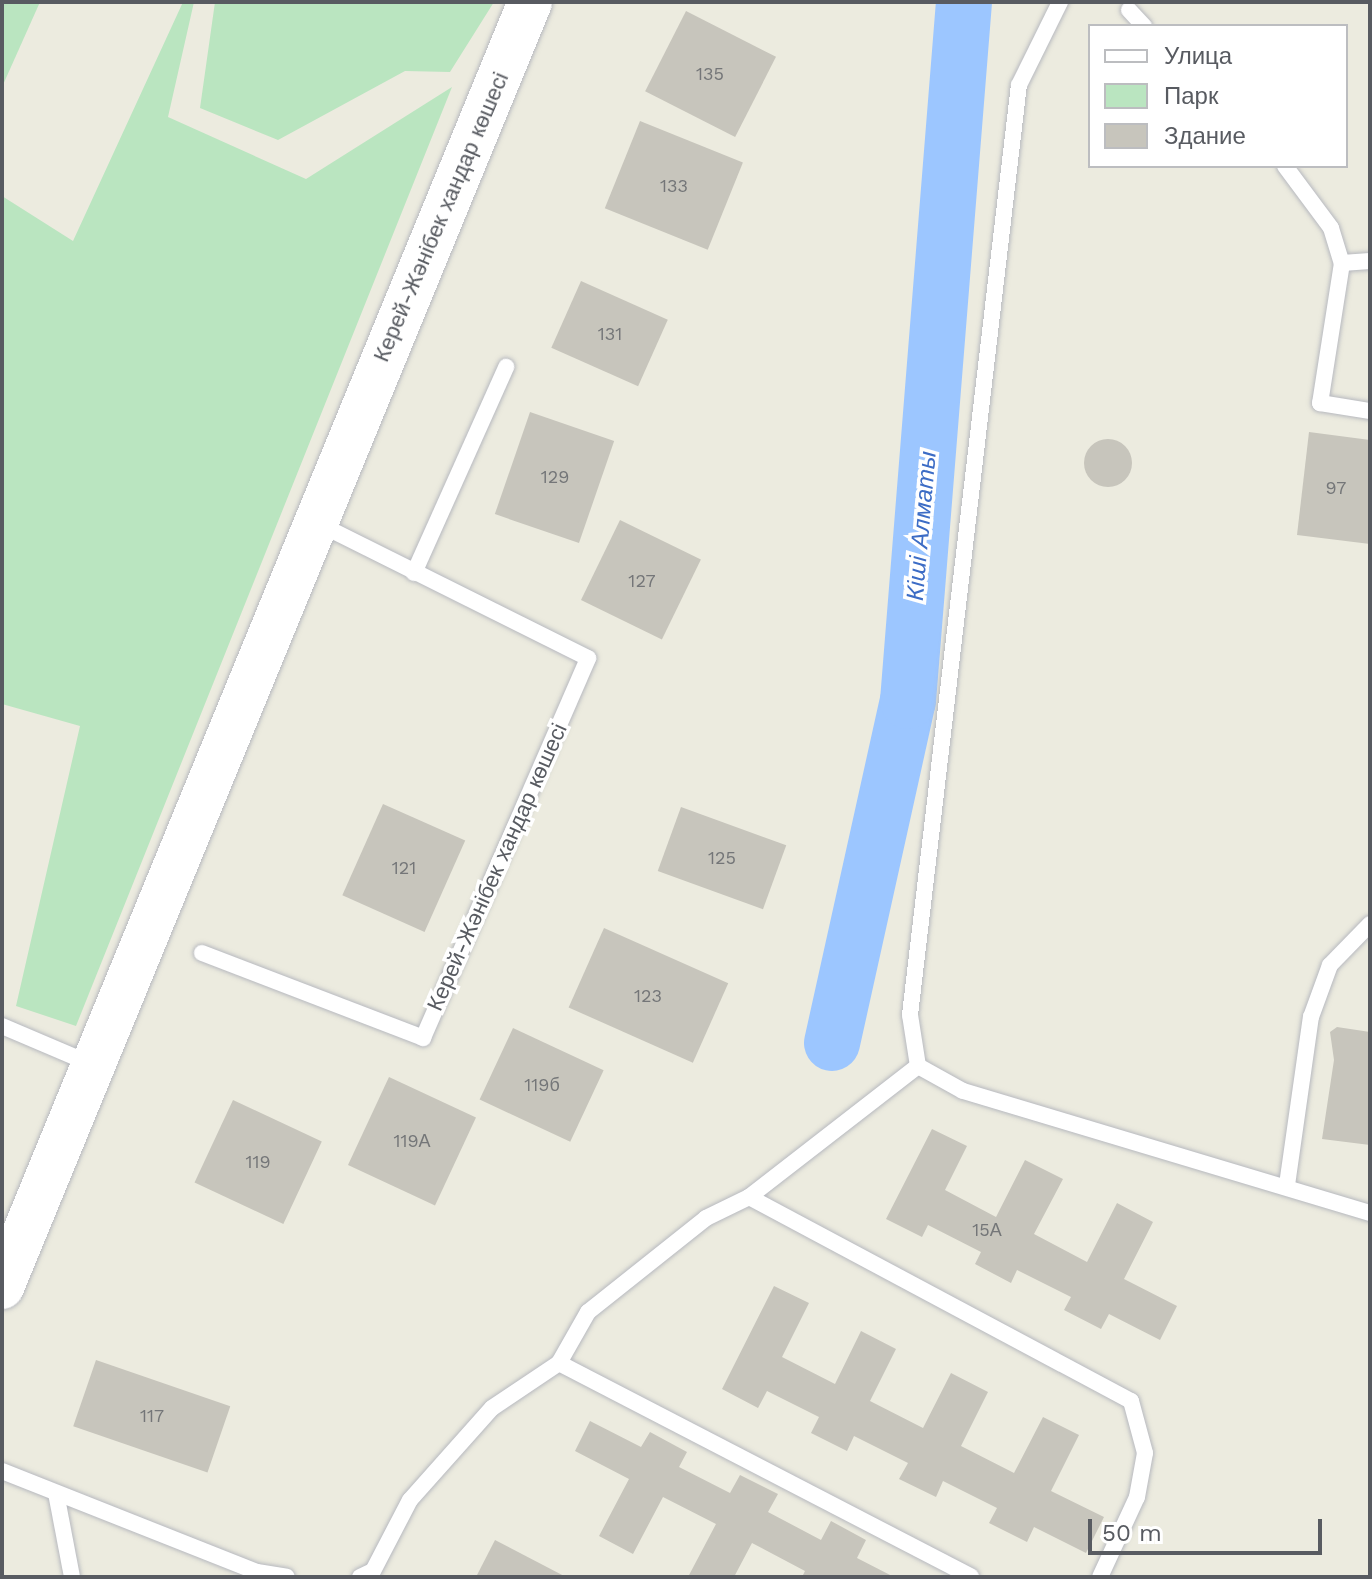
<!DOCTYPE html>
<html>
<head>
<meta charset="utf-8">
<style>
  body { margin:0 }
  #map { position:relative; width:1372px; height:1579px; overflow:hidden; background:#ecebdf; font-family:"Work Sans",sans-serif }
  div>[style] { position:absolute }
  .green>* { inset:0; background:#bae5c0 }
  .river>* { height:56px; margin:-28px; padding:0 28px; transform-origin:28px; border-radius:28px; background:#9cc6ff }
  .building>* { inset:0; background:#c7c5bc; transform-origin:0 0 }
  .round { border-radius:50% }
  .roads { filter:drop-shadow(0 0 2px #b7b9bf) drop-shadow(0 0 2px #b7b9bf) }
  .lane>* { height:16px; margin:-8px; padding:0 8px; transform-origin:8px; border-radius:8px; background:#fff }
  .secondary>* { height:44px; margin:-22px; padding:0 22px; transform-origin:22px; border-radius:22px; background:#fff }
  span { translate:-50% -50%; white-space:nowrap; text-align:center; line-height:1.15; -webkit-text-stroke:7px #fff; paint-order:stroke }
  .number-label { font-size:18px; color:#747678 }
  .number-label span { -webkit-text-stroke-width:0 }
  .street-label { font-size:22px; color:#585b61 }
  .water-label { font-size:24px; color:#3c6cc5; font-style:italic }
  .frame { position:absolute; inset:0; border:4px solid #585b61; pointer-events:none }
  .legend { position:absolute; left:1088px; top:24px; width:260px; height:144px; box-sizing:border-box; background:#fff; border:2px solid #bcbdc0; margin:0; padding:10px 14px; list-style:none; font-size:24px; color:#585b61 }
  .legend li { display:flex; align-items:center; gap:16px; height:40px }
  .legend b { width:40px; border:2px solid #bcbdc0 }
  .scale { position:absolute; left:1088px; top:1519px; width:234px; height:36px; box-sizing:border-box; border:4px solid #585b61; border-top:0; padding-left:10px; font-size:24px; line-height:28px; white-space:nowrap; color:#585b61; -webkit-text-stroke:6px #fff; paint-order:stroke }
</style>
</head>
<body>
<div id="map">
  <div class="green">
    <div style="clip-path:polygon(2px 2px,40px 2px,2px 87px)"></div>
    <div style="clip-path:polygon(183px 2px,194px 2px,168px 117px,306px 179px,452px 87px,76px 1026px,16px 1006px,80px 726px,2px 704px,2px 196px,73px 241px)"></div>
    <div style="clip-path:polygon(215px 2px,494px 2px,450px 72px,405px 71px,278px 140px,200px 108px)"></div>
  </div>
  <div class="river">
    <div style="left:832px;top:1043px;width:350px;rotate:-77.5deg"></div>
    <div style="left:908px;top:701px;width:701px;rotate:-85.42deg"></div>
  </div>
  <div class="building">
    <div style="left:686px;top:11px;width:101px;height:90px;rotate:27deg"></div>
    <div style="left:640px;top:121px;width:111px;height:94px;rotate:22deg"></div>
    <div style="left:581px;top:281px;width:95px;height:73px;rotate:24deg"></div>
    <div style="left:530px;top:412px;width:89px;height:108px;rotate:19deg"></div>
    <div style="clip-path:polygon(1309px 432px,1370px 440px,1370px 544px,1297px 535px)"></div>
    <div class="round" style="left:1084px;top:439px;width:48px;height:48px"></div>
    <div style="left:620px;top:520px;width:90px;height:89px;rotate:26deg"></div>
    <div style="left:383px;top:804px;width:90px;height:100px;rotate:24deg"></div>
    <div style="left:681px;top:807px;width:112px;height:68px;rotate:20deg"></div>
    <div style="left:604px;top:928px;width:136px;height:87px;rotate:24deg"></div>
    <div style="clip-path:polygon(1337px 1027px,1370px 1032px,1370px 1145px,1322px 1139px,1334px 1060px,1330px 1032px)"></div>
    <div style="left:513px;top:1028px;width:100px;height:79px;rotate:25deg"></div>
    <div style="left:389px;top:1077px;width:96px;height:97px;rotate:25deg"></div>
    <div style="left:233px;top:1100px;width:98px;height:91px;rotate:25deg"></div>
    <div style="clip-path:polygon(932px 1129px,967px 1146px,945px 1190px,996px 1217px,1025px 1160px,1063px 1179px,1034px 1234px,1087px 1262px,1117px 1203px,1153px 1222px,1124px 1279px,1177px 1306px,1160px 1340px,1109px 1314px,1101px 1329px,1064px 1310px,1071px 1297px,1017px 1270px,1011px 1283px,975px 1264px,981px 1252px,928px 1225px,922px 1237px,886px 1219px)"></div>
    <div style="clip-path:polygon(774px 1286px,809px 1303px,782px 1357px,835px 1384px,861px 1331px,896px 1349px,870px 1401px,923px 1428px,951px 1373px,988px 1392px,961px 1446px,1014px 1473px,1043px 1417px,1079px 1435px,1051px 1491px,1104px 1517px,1086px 1553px,1034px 1527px,1027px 1542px,989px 1523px,997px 1508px,943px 1481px,936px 1497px,899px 1479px,908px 1463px,854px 1436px,847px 1451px,811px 1433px,819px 1417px,767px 1391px,758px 1408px,722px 1389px)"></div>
    <div style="left:96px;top:1360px;width:142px;height:70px;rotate:19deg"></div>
    <div style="clip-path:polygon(590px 1421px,641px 1447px,650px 1432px,687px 1452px,679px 1467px,730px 1493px,740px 1475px,778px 1494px,768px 1512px,821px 1540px,831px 1521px,866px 1540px,857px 1558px,894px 1577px,802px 1577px,805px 1571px,752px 1543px,734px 1577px,688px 1577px,716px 1524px,663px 1497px,633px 1554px,599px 1536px,629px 1479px,575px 1451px)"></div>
    <div style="clip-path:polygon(495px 1540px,566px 1577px,476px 1577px)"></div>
  </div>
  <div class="roads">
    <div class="lane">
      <div style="left:1129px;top:10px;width:22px;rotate:47deg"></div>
      <div style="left:1285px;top:166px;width:77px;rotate:53.4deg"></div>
      <div style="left:1331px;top:228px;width:37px;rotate:73deg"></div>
      <div style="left:1342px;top:263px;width:142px;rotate:98.9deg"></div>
      <div style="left:1320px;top:403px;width:51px;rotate:9.1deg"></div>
      <div style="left:1342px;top:263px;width:28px;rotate:-4deg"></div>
      <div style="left:414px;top:573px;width:226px;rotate:-65.9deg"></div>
      <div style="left:202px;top:953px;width:237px;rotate:21deg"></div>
      <div style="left:423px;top:1038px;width:414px;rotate:-66.5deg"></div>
      <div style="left:588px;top:658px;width:301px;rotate:-153.5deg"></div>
      <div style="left:2px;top:1026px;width:97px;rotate:23.1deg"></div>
      <div style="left:918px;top:1066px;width:51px;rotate:29.1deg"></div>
      <div style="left:963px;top:1091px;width:425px;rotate:16.7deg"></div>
      <div style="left:1287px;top:1185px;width:170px;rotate:-81.9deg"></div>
      <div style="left:1311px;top:1017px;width:55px;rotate:-69.9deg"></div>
      <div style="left:1330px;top:965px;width:57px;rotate:-45.7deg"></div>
      <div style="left:749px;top:1197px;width:214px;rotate:-37.8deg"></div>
      <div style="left:918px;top:1066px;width:52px;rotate:-98.9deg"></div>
      <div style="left:910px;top:1015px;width:936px;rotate:-83.32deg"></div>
      <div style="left:1019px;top:85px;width:93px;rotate:-63.7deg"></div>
      <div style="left:559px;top:1363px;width:464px;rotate:27.4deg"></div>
      <div style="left:2px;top:1471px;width:274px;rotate:21.6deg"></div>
      <div style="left:257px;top:1572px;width:30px;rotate:9deg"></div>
      <div style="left:56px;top:1493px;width:86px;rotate:79.2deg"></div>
      <div style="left:360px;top:1577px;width:14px;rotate:-25deg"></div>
      <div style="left:373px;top:1571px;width:80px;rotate:-62.5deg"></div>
      <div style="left:410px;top:1500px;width:123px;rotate:-48.3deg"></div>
      <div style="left:492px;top:1408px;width:81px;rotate:-33.9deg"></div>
      <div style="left:559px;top:1363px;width:59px;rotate:-60.4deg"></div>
      <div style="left:588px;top:1312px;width:151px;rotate:-38.5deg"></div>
      <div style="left:706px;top:1218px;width:48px;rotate:-26deg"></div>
      <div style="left:749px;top:1197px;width:433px;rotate:28.1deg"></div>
      <div style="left:1131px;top:1401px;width:54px;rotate:74.9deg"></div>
      <div style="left:1145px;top:1453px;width:45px;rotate:100.3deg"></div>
      <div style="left:1137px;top:1497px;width:88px;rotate:114.8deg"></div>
    </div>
    <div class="secondary">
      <div style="left:2px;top:1287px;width:1389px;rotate:-67.66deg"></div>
    </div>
  </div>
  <div class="number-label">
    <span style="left:710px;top:74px">135</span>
    <span style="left:674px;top:186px">133</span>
    <span style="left:610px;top:334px">131</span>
    <span style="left:555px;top:477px">129</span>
    <span style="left:1336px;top:488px">97</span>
    <span style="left:642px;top:581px">127</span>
    <span style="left:722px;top:858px">125</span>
    <span style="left:404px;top:868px">121</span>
    <span style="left:648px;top:996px">123</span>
    <span style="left:542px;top:1085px">119б</span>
    <span style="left:412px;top:1141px">119А</span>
    <span style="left:258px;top:1162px">119</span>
    <span style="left:987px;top:1230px">15А</span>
    <span style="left:152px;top:1416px">117</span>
  </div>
  <div class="street-label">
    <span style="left:441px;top:217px;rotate:-67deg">Керей-Жәнібек хандар көшесі</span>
    <span style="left:497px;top:867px;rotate:-66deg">Керей-Жәнібек хандар көшесі</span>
  </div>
  <div class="water-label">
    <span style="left:922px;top:526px;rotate:-85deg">Кіші Алматы</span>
  </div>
  <div class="frame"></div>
  <ul class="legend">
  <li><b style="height:10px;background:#fff"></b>Улица</li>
  <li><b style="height:22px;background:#bae5c0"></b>Парк</li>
  <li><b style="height:22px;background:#c7c5bc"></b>Здание</li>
  </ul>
  <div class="scale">50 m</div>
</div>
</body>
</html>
